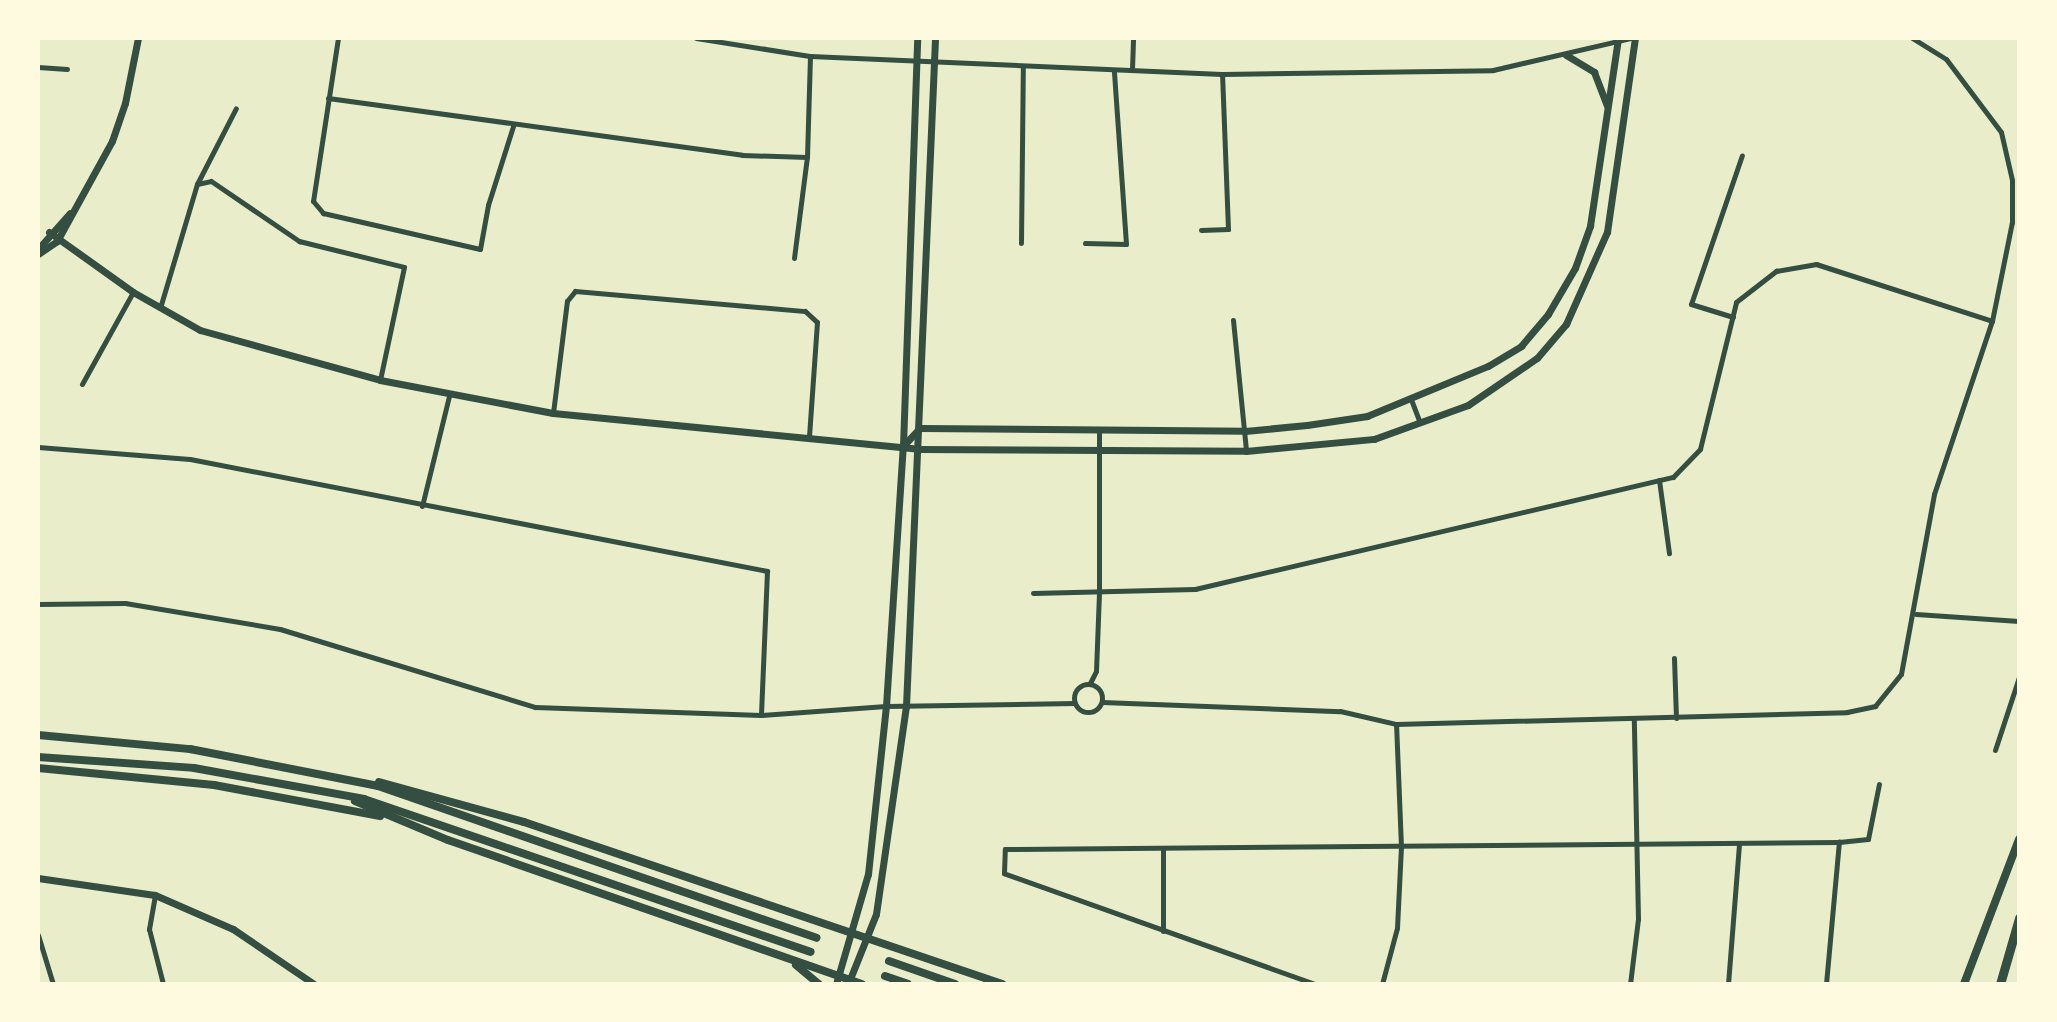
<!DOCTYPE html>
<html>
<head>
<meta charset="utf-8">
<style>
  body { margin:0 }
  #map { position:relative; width:2057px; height:1022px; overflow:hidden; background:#e9edc9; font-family:"PT Sans",sans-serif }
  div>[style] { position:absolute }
  .minor>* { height:5px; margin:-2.5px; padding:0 2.5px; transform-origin:2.5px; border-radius:2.5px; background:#344e41 }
  .minor>.ring { margin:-2.5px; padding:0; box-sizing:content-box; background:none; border:5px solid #344e41; border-radius:50% }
  .tertiary>* { height:7px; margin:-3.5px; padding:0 3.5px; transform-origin:3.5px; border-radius:3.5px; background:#344e41 }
  .secondary>* { height:8px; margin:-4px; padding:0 4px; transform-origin:4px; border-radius:4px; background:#344e41 }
  .trunk>* { height:9px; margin:-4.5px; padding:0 4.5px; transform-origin:4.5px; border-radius:4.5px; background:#344e41 }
  span { translate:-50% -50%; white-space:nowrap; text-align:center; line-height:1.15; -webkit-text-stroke:6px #fefae0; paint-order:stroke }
  .frame { position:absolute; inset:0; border:40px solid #fefae0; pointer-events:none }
</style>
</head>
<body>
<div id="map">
  <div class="minor">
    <div style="left:338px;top:38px;width:165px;rotate:98.7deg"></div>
    <div style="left:313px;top:201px;width:16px;rotate:50deg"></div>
    <div style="left:323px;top:213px;width:161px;rotate:12.9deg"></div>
    <div style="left:480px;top:249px;width:45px;rotate:-79.7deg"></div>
    <div style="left:488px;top:205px;width:83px;rotate:-72.4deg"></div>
    <div style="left:696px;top:38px;width:115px;rotate:9deg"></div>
    <div style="left:810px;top:56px;width:412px;rotate:2.5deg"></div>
    <div style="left:1222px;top:74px;width:271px;rotate:-0.8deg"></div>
    <div style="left:1493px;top:70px;width:142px;rotate:-13.1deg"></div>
    <div style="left:38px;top:67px;width:29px;rotate:4deg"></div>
    <div style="left:1132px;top:69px;width:31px;rotate:-88deg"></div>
    <div style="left:328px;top:98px;width:418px;rotate:7.8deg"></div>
    <div style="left:742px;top:155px;width:65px;rotate:1.8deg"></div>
    <div style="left:197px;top:184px;width:14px;rotate:-12deg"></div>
    <div style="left:211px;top:181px;width:107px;rotate:34.3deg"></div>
    <div style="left:299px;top:241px;width:108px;rotate:13.9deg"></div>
    <div style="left:404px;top:267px;width:116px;rotate:102deg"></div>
    <div style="left:1201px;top:230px;width:27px;rotate:-2deg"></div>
    <div style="left:1228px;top:229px;width:155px;rotate:-92.2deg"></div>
    <div style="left:1021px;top:243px;width:177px;rotate:-89.4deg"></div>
    <div style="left:1085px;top:243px;width:41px;rotate:1.4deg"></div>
    <div style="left:1126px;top:244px;width:173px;rotate:-94deg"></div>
    <div style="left:794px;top:258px;width:102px;rotate:-82.7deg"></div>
    <div style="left:807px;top:157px;width:101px;rotate:-88.3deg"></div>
    <div style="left:160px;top:308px;width:129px;rotate:-73.4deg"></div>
    <div style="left:197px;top:184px;width:85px;rotate:-62.8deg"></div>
    <div style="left:1733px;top:317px;width:44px;rotate:-162.8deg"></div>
    <div style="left:1691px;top:304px;width:157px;rotate:-71.1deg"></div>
    <div style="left:1233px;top:320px;width:132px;rotate:84.3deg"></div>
    <div style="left:82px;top:384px;width:105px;rotate:-61deg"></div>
    <div style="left:1412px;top:402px;width:22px;rotate:69deg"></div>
    <div style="left:553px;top:413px;width:113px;rotate:-82.9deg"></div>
    <div style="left:567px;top:301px;width:13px;rotate:-51deg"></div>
    <div style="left:575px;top:291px;width:231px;rotate:5deg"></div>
    <div style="left:805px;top:311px;width:16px;rotate:43deg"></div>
    <div style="left:817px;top:322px;width:115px;rotate:94deg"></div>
    <div style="left:38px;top:447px;width:152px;rotate:4.5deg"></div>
    <div style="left:190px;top:459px;width:588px;rotate:10.98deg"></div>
    <div style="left:767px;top:571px;width:144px;rotate:92.4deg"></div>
    <div style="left:1659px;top:480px;width:74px;rotate:82.2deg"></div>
    <div style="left:422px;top:506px;width:113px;rotate:-76.2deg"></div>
    <div style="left:1033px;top:593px;width:162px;rotate:-1.4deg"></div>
    <div style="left:1195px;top:589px;width:491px;rotate:-13.2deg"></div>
    <div style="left:1673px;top:477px;width:39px;rotate:-46deg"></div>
    <div style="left:1700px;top:449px;width:151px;rotate:-76.2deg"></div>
    <div style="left:1736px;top:302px;width:51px;rotate:-37.8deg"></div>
    <div style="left:1776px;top:271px;width:41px;rotate:-9.9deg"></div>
    <div style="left:1816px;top:264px;width:185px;rotate:17.9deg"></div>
    <div style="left:38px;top:604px;width:87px;rotate:-0.7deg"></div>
    <div style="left:125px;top:603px;width:157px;rotate:9.5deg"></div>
    <div style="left:280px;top:629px;width:267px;rotate:17deg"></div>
    <div style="left:535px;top:707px;width:226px;rotate:2deg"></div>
    <div style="left:761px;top:715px;width:125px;rotate:-4.1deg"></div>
    <div style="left:886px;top:706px;width:189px;rotate:-0.9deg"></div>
    <div style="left:1916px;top:614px;width:103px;rotate:3.9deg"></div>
    <div style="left:1674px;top:658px;width:60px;rotate:88.1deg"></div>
    <div style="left:1090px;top:683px;width:13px;rotate:-63deg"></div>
    <div style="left:1096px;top:671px;width:78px;rotate:-87.8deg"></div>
    <div style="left:1099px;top:593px;width:162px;rotate:-90deg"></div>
    <div class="ring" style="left:1074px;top:684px;width:23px;height:23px"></div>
    <div style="left:1102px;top:702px;width:238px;rotate:2.2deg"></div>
    <div style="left:1340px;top:711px;width:57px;rotate:13.1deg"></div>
    <div style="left:1396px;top:724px;width:451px;rotate:-1.5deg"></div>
    <div style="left:1847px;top:712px;width:29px;rotate:-12deg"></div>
    <div style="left:1875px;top:706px;width:41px;rotate:-50.9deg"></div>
    <div style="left:1901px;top:674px;width:183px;rotate:-79.6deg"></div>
    <div style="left:1934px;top:494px;width:182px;rotate:-71.5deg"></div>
    <div style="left:1992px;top:321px;width:101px;rotate:-78.6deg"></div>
    <div style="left:2012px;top:222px;width:42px;rotate:-90deg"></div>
    <div style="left:2012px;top:180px;width:49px;rotate:-102.9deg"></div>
    <div style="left:2001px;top:132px;width:91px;rotate:-127deg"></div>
    <div style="left:1946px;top:59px;width:40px;rotate:-148deg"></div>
    <div style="left:1995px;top:750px;width:77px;rotate:-71.8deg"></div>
    <div style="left:1163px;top:849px;width:82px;rotate:90deg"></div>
    <div style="left:155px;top:895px;width:35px;rotate:100deg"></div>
    <div style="left:149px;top:929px;width:57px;rotate:75.7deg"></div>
    <div style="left:38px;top:935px;width:51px;rotate:73deg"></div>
    <div style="left:1315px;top:984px;width:330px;rotate:-160.4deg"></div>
    <div style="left:1004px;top:873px;width:24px;rotate:-88deg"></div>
    <div style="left:1005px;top:849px;width:834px;rotate:-0.48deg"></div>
    <div style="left:1839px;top:842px;width:29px;rotate:-6deg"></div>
    <div style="left:1868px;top:839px;width:56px;rotate:-78.7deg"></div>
    <div style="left:1382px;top:984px;width:58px;rotate:-75deg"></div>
    <div style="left:1397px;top:928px;width:81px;rotate:-87.2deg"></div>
    <div style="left:1401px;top:847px;width:123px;rotate:-92.3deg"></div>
    <div style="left:1630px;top:984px;width:65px;rotate:-83deg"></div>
    <div style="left:1638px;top:919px;width:199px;rotate:-91.2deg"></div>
    <div style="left:1728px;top:984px;width:140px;rotate:-85.5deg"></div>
    <div style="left:1826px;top:984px;width:143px;rotate:-84.8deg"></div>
  </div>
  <div class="tertiary">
    <div style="left:1566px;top:55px;width:33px;rotate:31deg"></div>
    <div style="left:1594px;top:72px;width:36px;rotate:69deg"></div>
    <div style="left:49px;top:232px;width:103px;rotate:35.5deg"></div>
    <div style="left:133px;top:292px;width:77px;rotate:29.6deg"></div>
    <div style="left:200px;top:330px;width:187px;rotate:15.5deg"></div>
    <div style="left:380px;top:380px;width:176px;rotate:10.8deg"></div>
    <div style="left:553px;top:413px;width:367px;rotate:5.6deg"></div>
    <div style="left:918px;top:449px;width:328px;rotate:0.3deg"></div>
    <div style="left:1246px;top:451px;width:129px;rotate:-5.4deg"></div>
    <div style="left:1374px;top:439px;width:100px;rotate:-19.9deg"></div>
    <div style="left:1468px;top:405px;width:83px;rotate:-34.3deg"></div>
    <div style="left:1537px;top:358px;width:45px;rotate:-49.5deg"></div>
    <div style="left:1566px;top:324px;width:101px;rotate:-66deg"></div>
    <div style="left:1607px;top:232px;width:196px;rotate:-81.8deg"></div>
    <div style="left:38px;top:249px;width:48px;rotate:-48.4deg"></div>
    <div style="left:38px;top:254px;width:23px;rotate:-34deg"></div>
    <div style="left:57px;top:241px;width:114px;rotate:-61.2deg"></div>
    <div style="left:112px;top:141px;width:40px;rotate:-71.1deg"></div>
    <div style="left:125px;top:103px;width:66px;rotate:-78.7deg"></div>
    <div style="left:903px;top:446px;width:25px;rotate:-47deg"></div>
    <div style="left:920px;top:428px;width:325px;rotate:0.5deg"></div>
    <div style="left:1245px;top:431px;width:62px;rotate:-5.5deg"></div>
    <div style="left:1307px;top:425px;width:61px;rotate:-8.5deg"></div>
    <div style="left:1367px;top:416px;width:131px;rotate:-22.5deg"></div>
    <div style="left:1488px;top:366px;width:39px;rotate:-31deg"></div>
    <div style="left:1521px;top:346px;width:42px;rotate:-49.8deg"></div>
    <div style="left:1548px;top:314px;width:53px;rotate:-59.6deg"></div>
    <div style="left:1575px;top:268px;width:45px;rotate:-70.3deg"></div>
    <div style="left:1590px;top:226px;width:190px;rotate:-81.5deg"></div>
    <div style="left:38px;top:878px;width:118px;rotate:8.3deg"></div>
    <div style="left:155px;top:895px;width:85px;rotate:23.6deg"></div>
    <div style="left:233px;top:929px;width:98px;rotate:34.2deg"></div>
    <div style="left:836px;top:984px;width:115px;rotate:-73.8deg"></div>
    <div style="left:868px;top:874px;width:169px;rotate:-83.9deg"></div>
    <div style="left:886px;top:706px;width:261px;rotate:-86.3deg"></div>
    <div style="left:903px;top:446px;width:408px;rotate:-88deg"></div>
    <div style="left:848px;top:984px;width:75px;rotate:-68.2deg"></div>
    <div style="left:876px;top:914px;width:210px;rotate:-81.8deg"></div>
    <div style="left:906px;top:706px;width:669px;rotate:-87.51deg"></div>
  </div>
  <div class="secondary">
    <div style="left:38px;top:735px;width:153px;rotate:5.3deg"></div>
    <div style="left:190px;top:749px;width:192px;rotate:11.1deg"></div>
    <div style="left:378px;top:786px;width:464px;rotate:19.1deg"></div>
    <div style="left:38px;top:757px;width:156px;rotate:4deg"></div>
    <div style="left:194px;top:768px;width:173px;rotate:10.3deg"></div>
    <div style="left:364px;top:799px;width:472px;rotate:18.9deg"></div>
    <div style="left:38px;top:768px;width:177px;rotate:5.5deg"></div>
    <div style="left:214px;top:785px;width:169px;rotate:10.6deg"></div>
    <div style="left:379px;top:782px;width:150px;rotate:15.4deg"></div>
    <div style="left:524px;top:822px;width:505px;rotate:18.72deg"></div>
    <div style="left:355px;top:801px;width:101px;rotate:22.8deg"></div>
    <div style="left:448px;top:840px;width:438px;rotate:19.2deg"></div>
    <div style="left:889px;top:961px;width:70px;rotate:19.2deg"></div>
    <div style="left:796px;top:965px;width:30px;rotate:40deg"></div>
    <div style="left:885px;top:976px;width:24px;rotate:19deg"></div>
    <div style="left:1964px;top:984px;width:155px;rotate:-69.2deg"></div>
  </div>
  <div class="trunk">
    <div style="left:2000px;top:984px;width:69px;rotate:-73.9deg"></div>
  </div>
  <div class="frame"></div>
</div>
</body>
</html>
